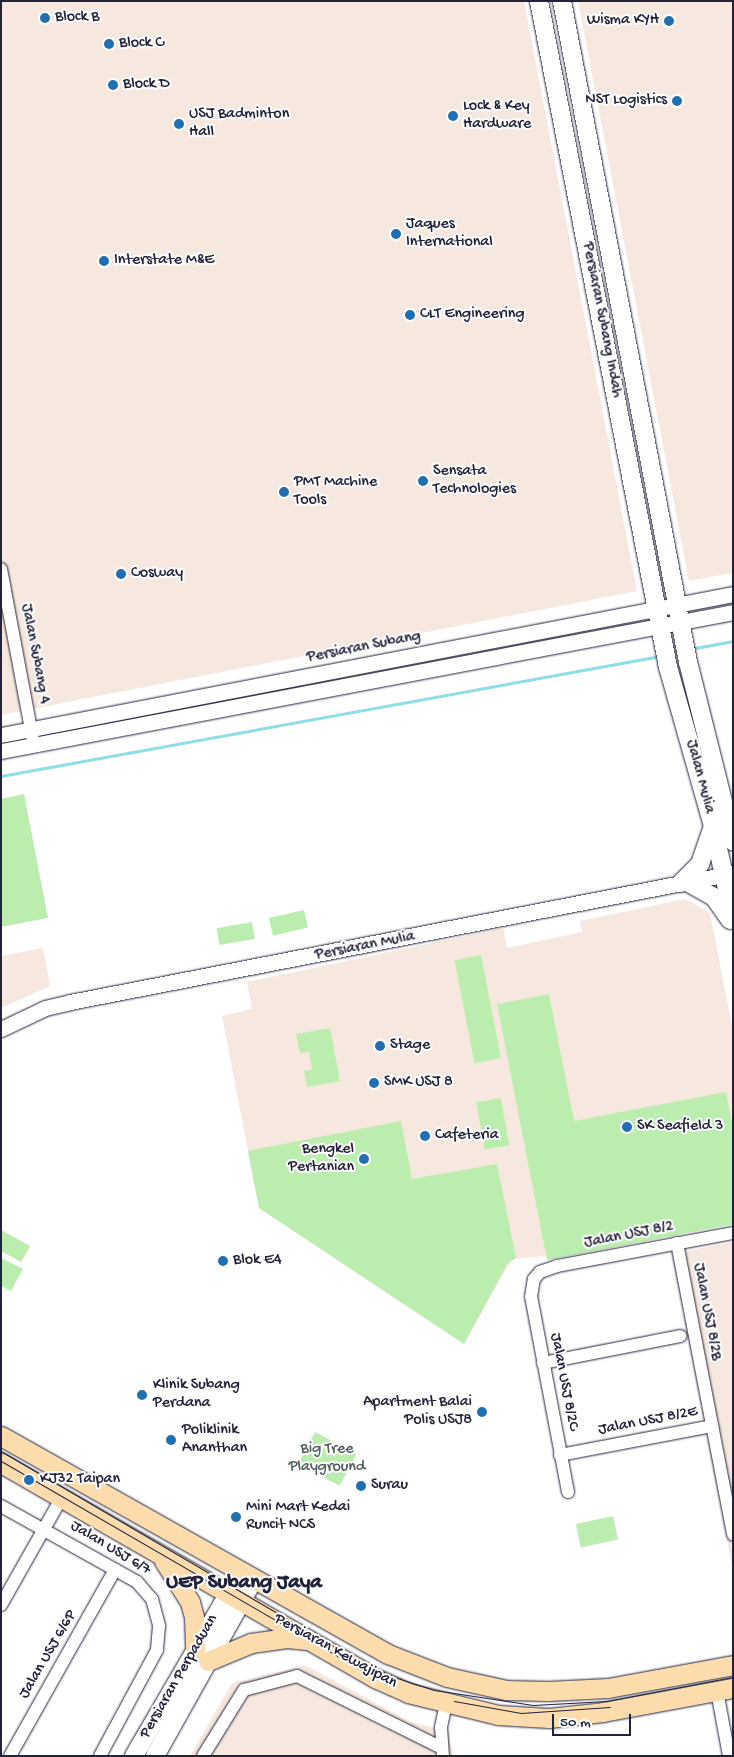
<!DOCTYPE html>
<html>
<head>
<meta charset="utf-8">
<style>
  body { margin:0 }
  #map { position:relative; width:734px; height:1757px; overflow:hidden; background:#fff; font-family:"Gochi Hand",sans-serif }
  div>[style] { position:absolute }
  .built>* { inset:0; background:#f6e8de }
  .green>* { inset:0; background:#bbeeae; transform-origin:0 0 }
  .stream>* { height:3px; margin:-1.5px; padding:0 1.5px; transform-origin:1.5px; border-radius:1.5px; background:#8edee9 }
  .roads { filter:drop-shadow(0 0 1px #22223b) drop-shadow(0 0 1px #22223b) }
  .minor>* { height:12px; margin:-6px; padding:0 6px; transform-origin:6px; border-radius:6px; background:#fff }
  .tertiary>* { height:15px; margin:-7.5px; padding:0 7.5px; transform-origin:7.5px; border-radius:7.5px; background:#fff }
  .secondary>* { height:18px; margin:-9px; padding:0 9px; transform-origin:9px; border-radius:9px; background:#fff }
  .primary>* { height:19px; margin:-9.5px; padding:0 9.5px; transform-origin:9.5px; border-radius:9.5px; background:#fcdcac }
  .tram>* { height:1px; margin:-0.5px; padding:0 0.5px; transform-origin:0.5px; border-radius:0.5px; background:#22223b }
  .dots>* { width:14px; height:14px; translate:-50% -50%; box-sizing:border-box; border:2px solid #fff; border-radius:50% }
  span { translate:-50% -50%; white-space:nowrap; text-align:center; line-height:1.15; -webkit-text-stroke:4px #fff; paint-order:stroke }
  .poi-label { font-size:16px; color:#22223b }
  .left { translate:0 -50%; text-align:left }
  .right { translate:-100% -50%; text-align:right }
  .street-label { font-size:16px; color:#22223b }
  .park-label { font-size:16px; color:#505f5e }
  .district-label { font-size:21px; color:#22223b; font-weight:700 }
  .frame { position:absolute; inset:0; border:2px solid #22223b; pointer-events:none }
  .scale { position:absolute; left:552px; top:1714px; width:79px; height:22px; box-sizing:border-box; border:2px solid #22223b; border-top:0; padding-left:6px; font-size:15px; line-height:18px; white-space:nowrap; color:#22223b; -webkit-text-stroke:4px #fff; paint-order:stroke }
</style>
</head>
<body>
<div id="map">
  <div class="built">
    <div style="clip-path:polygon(1px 1px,524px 1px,637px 591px,1px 715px)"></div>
    <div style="clip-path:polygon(578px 1px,733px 1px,733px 573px,689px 581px)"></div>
    <div style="clip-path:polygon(685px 899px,710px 913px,733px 1031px,733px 1224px,547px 1260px,546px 1256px,512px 1259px,464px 1344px,259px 1208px,222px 1016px,252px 1009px,247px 982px,503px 928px,507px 948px,582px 932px,580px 921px)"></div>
    <div style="clip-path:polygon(43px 948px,50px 986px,1px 1008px,1px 956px)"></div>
    <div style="clip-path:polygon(733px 1242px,733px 1572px,672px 1254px)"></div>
    <div style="clip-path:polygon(305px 1665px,411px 1722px,448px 1731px,453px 1756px,190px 1756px,232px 1683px)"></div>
  </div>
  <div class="green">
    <div style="clip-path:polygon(24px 794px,48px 918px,1px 927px,1px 799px)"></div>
    <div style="left:304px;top:910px;width:18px;height:36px;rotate:77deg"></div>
    <div style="left:252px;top:922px;width:17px;height:36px;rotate:80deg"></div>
    <div style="left:481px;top:955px;width:105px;height:27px;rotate:79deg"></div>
    <div style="clip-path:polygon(549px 994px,574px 1121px,726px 1092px,733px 1128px,733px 1224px,547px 1260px,497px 1004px)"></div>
    <div style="clip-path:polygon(330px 1028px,340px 1081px,307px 1087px,304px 1071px,312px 1069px,309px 1052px,300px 1053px,296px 1034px)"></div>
    <div style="left:501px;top:1098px;width:48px;height:25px;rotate:80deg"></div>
    <div style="clip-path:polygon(401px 1121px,412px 1179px,497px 1164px,516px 1258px,507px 1264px,464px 1344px,259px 1208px,248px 1151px)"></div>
    <div style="clip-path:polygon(1px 1230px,30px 1246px,21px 1262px,1px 1251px)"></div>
    <div style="clip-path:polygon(1px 1258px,23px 1269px,11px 1291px,1px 1286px)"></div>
    <div style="left:315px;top:1432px;width:47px;height:36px;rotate:28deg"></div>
    <div style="left:613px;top:1516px;width:24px;height:38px;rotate:78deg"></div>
  </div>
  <div class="stream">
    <div style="left:690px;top:649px;width:44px;rotate:-10.5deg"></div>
    <div style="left:1px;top:776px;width:670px;rotate:-10.32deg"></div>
  </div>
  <div class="roads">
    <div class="minor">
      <div style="left:1px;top:569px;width:179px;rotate:79.4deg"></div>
      <div style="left:677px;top:1243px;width:297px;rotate:79.1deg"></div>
      <div style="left:543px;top:1363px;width:140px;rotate:-11.1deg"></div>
      <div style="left:560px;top:1455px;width:155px;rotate:-10.8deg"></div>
      <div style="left:568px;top:1492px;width:198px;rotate:-100.7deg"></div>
      <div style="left:531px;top:1297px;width:18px;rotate:-81deg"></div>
      <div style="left:534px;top:1279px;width:9px;rotate:-49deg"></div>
      <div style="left:540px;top:1272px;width:18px;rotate:-19deg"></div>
      <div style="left:557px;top:1266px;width:179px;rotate:-10.6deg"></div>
      <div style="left:1px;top:1506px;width:156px;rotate:29.2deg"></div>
      <div style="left:137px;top:1582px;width:23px;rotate:49deg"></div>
      <div style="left:152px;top:1599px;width:28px;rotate:75deg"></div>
      <div style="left:159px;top:1626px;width:24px;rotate:95deg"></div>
      <div style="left:157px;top:1650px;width:120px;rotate:118.3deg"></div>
      <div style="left:1px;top:1605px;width:124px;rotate:-60.5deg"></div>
      <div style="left:717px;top:1691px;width:66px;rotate:79.5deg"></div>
      <div style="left:10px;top:1756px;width:214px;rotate:-60.6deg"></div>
      <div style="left:203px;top:1756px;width:78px;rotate:-58.2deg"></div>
      <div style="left:244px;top:1690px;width:55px;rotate:-14.8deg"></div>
      <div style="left:297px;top:1676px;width:162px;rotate:26.4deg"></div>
      <div style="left:443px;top:1756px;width:29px;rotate:-94deg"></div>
      <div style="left:441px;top:1727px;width:25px;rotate:-78deg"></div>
    </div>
    <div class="tertiary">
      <div style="left:1px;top:735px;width:745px;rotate:-10.9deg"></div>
      <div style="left:1px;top:751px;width:745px;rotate:-10.75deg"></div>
      <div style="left:1px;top:1029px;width:49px;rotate:-25.5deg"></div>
      <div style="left:45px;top:1008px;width:26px;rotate:-13deg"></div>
      <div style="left:70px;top:1002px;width:675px;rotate:-11.01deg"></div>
    </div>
    <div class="secondary">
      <div style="left:539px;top:1px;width:678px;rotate:79.04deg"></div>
      <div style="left:668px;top:667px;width:165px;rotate:74.2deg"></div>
      <div style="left:713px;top:826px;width:92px;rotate:77.5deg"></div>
      <div style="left:562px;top:1px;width:673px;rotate:79.21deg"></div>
      <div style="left:688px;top:662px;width:185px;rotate:75.9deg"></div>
      <div style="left:687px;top:882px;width:31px;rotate:29deg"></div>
      <div style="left:714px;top:897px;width:28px;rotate:55deg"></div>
      <div style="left:681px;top:883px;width:27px;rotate:-45deg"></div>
      <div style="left:700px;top:864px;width:37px;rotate:-71deg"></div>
      <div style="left:134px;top:1756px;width:213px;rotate:-59.8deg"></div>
      <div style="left:155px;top:1756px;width:203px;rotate:-60.8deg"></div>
    </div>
    <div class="primary">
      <div style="left:1px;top:1436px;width:444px;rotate:29.4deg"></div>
      <div style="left:388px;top:1654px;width:63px;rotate:21.3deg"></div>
      <div style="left:447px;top:1677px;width:60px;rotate:12.4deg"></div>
      <div style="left:506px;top:1690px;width:42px;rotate:1.4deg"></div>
      <div style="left:548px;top:1691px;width:60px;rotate:-2.9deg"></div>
      <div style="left:608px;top:1688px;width:127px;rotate:-10.4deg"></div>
      <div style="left:1px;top:1463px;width:431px;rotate:29.9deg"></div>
      <div style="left:375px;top:1678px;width:36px;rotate:24deg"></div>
      <div style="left:408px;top:1693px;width:93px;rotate:13.7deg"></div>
      <div style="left:498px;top:1715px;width:51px;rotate:3.4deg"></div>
      <div style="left:549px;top:1718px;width:54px;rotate:-6.3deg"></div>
      <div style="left:603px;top:1712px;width:132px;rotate:-10.5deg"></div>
      <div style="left:164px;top:1561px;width:49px;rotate:57.6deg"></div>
      <div style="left:190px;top:1602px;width:16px;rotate:75deg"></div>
      <div style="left:194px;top:1617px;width:34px;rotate:88deg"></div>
      <div style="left:208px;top:1661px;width:47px;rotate:-22.7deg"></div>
      <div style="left:251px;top:1643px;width:36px;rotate:-8deg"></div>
      <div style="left:287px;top:1638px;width:20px;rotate:6deg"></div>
    </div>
  </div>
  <div class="tram">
    <div style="left:1px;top:1451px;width:411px;rotate:30.4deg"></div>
    <div style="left:356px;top:1659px;width:42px;rotate:25.3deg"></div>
    <div style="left:394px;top:1677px;width:42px;rotate:18deg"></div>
    <div style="left:434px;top:1690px;width:100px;rotate:8.6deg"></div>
    <div style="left:533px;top:1705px;width:74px;rotate:-3.1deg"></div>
    <div style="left:607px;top:1701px;width:128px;rotate:-10.8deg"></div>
    <div style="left:1px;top:1461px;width:425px;rotate:30.1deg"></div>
    <div style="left:369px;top:1674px;width:29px;rotate:22deg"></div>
    <div style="left:454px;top:1701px;width:68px;rotate:10.2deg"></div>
    <div style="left:521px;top:1713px;width:89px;rotate:-3.9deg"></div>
  </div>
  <div class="dots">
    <div style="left:45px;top:18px;background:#1f6fb2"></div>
    <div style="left:669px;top:21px;background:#1f6fb2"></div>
    <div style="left:109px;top:44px;background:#1f6fb2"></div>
    <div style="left:113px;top:85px;background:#1f6fb2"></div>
    <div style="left:677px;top:101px;background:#1f6fb2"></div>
    <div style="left:453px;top:116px;background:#1f6fb2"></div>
    <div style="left:179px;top:124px;background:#1f6fb2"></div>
    <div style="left:396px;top:234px;background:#1f6fb2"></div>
    <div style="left:104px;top:261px;background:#1f6fb2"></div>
    <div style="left:410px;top:315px;background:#1f6fb2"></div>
    <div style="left:423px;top:481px;background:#1f6fb2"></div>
    <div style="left:284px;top:492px;background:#1f6fb2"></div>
    <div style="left:121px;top:574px;background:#1f6fb2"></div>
    <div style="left:380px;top:1046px;background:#1f6fb2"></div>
    <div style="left:374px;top:1083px;background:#1f6fb2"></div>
    <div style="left:627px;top:1127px;background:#1f6fb2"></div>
    <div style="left:425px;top:1136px;background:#1f6fb2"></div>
    <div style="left:364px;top:1159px;background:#1f6fb2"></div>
    <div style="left:223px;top:1261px;background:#1f6fb2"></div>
    <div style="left:142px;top:1395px;background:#1f6fb2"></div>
    <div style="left:482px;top:1412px;background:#1f6fb2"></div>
    <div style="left:171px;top:1440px;background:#1f6fb2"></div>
    <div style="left:29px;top:1480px;background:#1f6fb2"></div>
    <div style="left:361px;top:1486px;background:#1f6fb2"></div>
    <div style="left:236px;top:1517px;background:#1f6fb2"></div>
  </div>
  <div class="poi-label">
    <span class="left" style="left:55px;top:18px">Block B</span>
    <span class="right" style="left:659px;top:21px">Wisma KYH</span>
    <span class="left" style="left:119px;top:44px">Block C</span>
    <span class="left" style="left:123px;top:85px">Block D</span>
    <span class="right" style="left:667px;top:101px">NST Logistics</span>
    <span class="left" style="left:463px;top:116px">Lock &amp; Key<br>Hardware</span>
    <span class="left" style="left:189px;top:124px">USJ Badminton<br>Hall</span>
    <span class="left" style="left:406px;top:234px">Jaques<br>International</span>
    <span class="left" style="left:114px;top:261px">Interstate M&amp;E</span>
    <span class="left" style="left:420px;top:315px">CLT Engineering</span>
    <span class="left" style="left:433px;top:481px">Sensata<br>Technologies</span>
    <span class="left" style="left:294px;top:492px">PMT Machine<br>Tools</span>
    <span class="left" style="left:131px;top:574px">Cosway</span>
    <span class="left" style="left:390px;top:1046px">Stage</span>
    <span class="left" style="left:384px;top:1083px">SMK USJ 8</span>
    <span class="left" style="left:637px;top:1127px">SK Seafield 3</span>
    <span class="left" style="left:435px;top:1136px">Cafeteria</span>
    <span class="right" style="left:354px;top:1159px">Bengkel<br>Pertanian</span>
    <span class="left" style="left:233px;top:1261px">Blok E4</span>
    <span class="left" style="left:153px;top:1395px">Klinik Subang<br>Perdana</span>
    <span class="right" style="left:472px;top:1412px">Apartment Balai<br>Polis USJ8</span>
    <span class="left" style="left:182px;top:1440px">Poliklinik<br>Ananthan</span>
    <span class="left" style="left:40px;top:1480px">KJ32 Taipan</span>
    <span class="left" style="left:371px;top:1486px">Surau</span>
    <span class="left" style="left:246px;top:1517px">Mini Mart Kedai<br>Runcit NCS</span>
  </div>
  <div class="street-label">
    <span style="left:601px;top:320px;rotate:79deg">Persiaran Subang Indah</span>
    <span style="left:364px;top:648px;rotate:-11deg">Persiaran Subang</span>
    <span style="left:34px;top:654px;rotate:79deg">Jalan Subang 4</span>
    <span style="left:699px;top:777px;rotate:75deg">Jalan Mulia</span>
    <span style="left:365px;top:947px;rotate:-11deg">Persiaran Mulia</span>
    <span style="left:629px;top:1236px;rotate:-11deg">Jalan USJ 8/2</span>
    <span style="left:706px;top:1312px;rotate:79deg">Jalan USJ 8/2B</span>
    <span style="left:563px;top:1382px;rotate:79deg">Jalan USJ 8/2C</span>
    <span style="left:648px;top:1422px;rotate:-11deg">Jalan USJ 8/2E</span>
    <span style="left:110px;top:1549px;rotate:31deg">Jalan USJ 6/7</span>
    <span style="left:335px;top:1652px;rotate:29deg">Persiaran Kewajipan</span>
    <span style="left:49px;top:1655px;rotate:-60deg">Jalan USJ 6/6P</span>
    <span style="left:180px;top:1677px;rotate:-60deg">Persiaran Perpaduan</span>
  </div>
  <div class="park-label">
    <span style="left:327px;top:1459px">Big Tree<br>Playground</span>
  </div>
  <div class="district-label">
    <span style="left:244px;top:1584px">UEP Subang Jaya</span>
  </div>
  <div class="frame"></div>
  <div class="scale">50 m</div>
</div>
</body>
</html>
